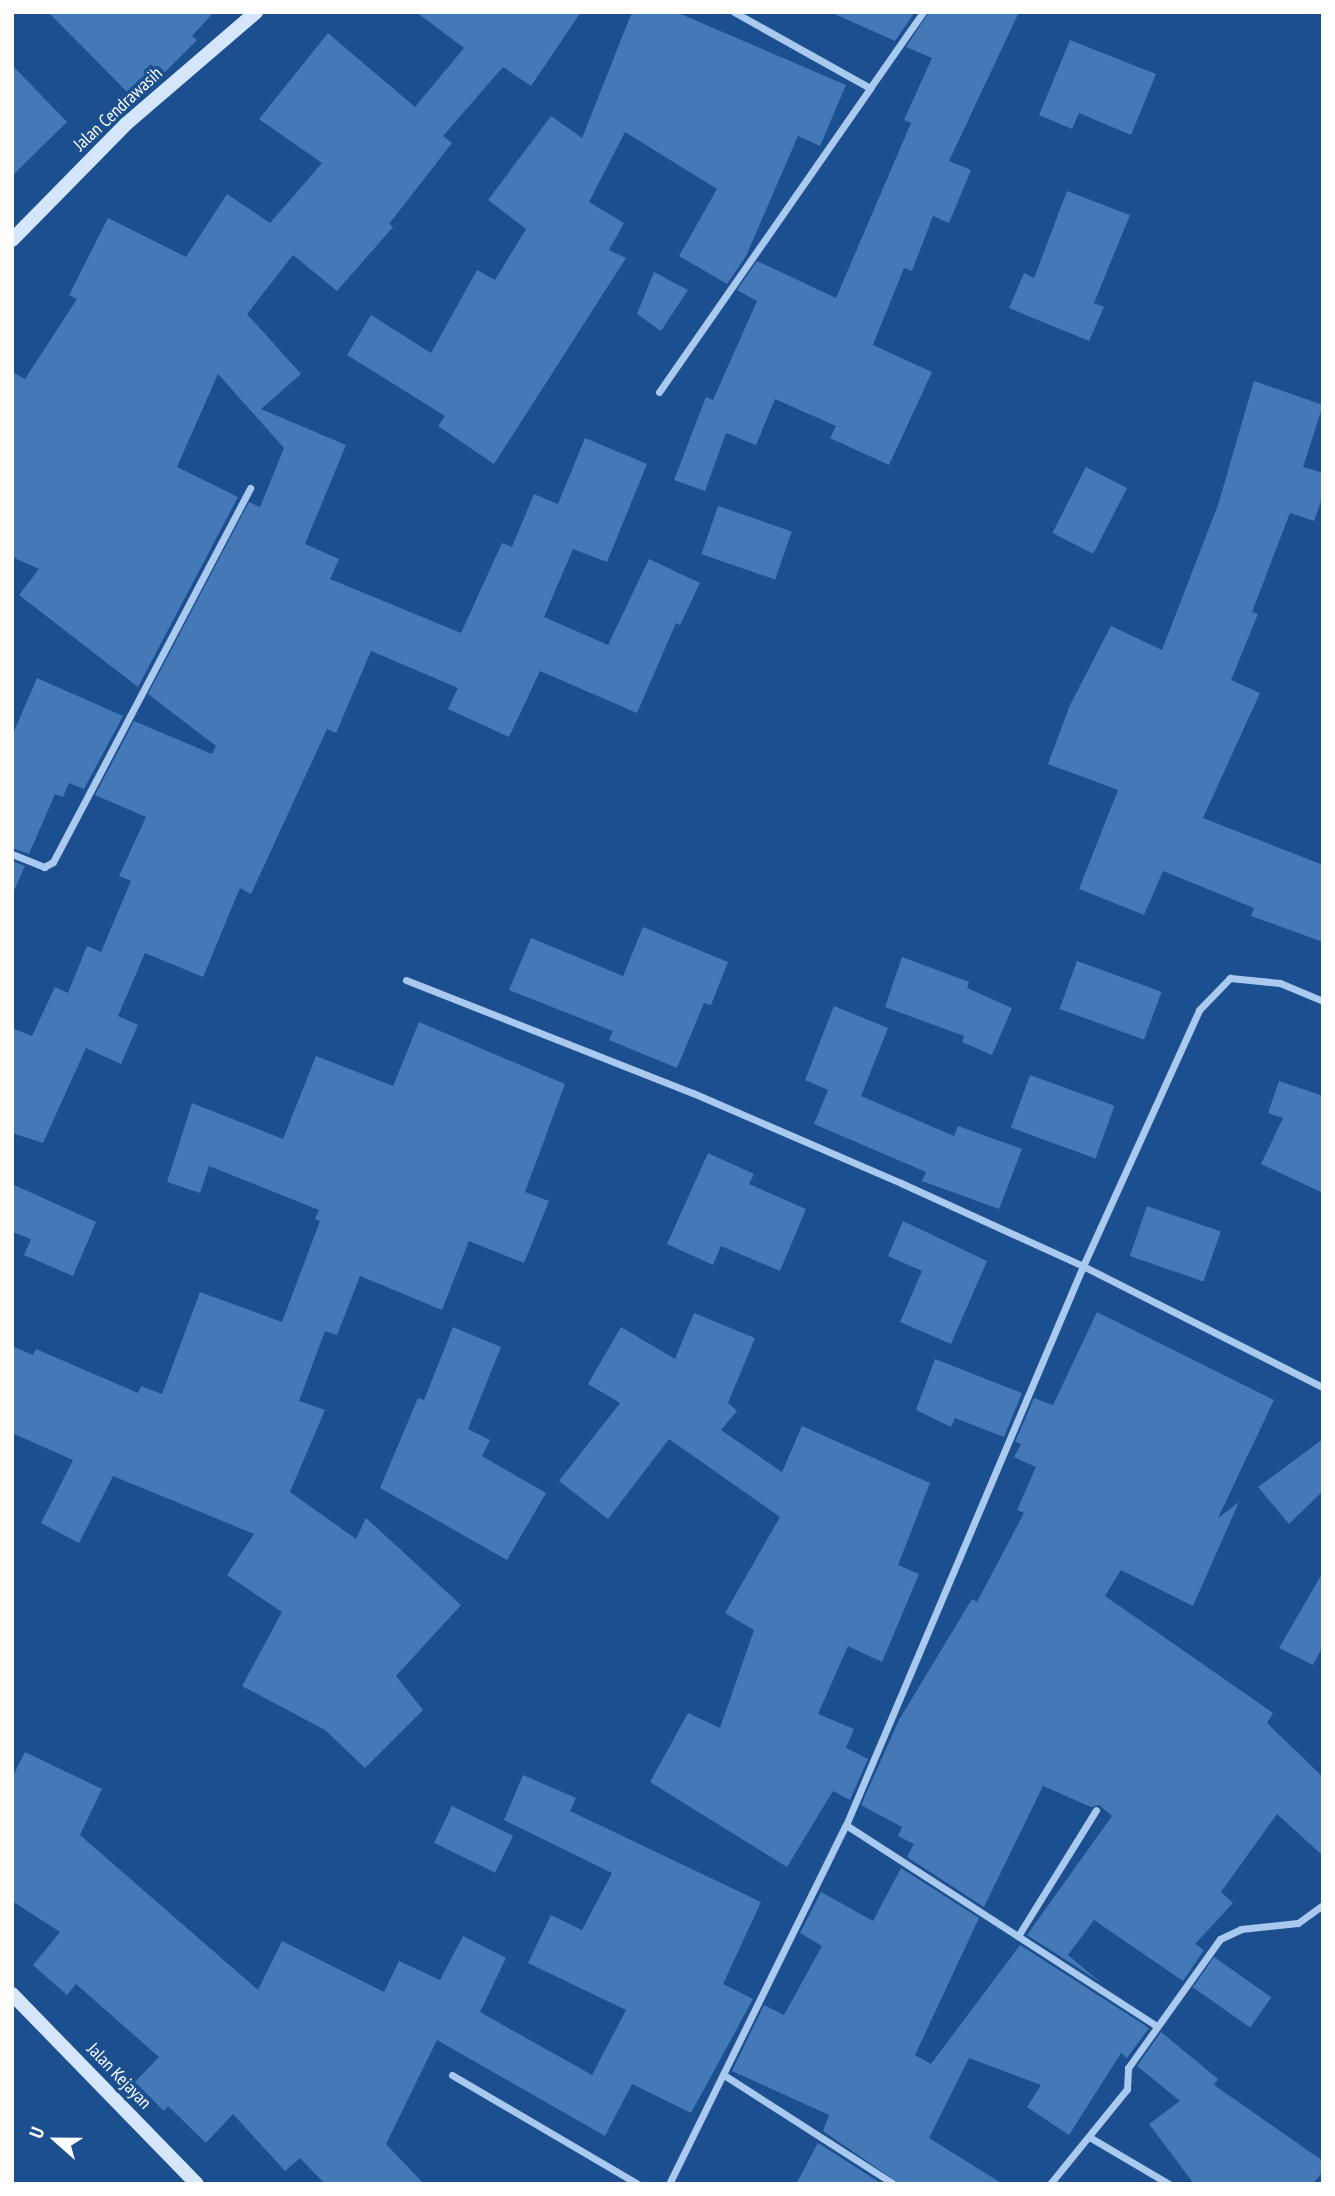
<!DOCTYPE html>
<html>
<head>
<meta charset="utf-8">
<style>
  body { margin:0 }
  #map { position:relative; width:1335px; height:2196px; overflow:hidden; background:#1b4f8f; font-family:"PT Sans Narrow",sans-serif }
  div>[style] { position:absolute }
  .building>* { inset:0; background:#4478b7; transform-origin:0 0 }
  .minor>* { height:7px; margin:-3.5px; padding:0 3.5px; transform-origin:3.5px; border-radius:3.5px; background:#a9c9ee }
  .secondary>* { height:14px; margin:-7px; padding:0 7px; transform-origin:7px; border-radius:7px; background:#d6e6fa }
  span { translate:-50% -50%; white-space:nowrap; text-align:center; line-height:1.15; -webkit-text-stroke:7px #1b4f8f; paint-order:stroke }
  .street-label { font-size:18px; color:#fff }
  .frame { position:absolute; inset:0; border:14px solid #fff; pointer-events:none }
  .north { position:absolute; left:21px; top:2105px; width:70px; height:70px; -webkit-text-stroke:5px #1b4f8f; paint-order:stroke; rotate:291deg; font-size:19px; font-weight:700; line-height:28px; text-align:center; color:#fff }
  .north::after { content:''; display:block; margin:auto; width:24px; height:32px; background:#fff; clip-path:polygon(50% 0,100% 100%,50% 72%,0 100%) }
</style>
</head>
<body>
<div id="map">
  <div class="building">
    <div style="clip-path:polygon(48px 12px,214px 12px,192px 36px,197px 40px,136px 101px)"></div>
    <div style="clip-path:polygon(416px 12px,581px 12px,531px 86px,503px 67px,443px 136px,452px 143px,389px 224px,393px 227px,337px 291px,293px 255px,247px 314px,301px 374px,261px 409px,346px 445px,305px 544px,339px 559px,330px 579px,461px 633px,502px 543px,512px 547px,534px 494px,558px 504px,585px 438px,647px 464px,607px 562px,573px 549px,544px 617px,608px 645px,649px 559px,700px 583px,680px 625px,676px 623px,637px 713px,540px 671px,509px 737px,448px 709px,458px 688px,371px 651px,336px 733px,327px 729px,251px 894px,240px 888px,203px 977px,145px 953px,118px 1016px,138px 1025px,121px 1064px,86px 1048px,43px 1143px,12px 1133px,12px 1028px,32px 1036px,55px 987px,68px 993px,87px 946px,101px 952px,131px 881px,119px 876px,146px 817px,95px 795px,134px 721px,212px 754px,216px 746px,148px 694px,249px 502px,260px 507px,284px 448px,218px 374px,177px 467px,238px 497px,138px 687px,19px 595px,39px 569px,12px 557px,12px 372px,25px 379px,77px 299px,69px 295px,108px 218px,186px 257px,227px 194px,270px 223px,322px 163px,259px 119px,328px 33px,415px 107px,464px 48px)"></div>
    <div style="clip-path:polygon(632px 12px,676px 12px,846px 85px,820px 146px,798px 136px,746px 256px,727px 284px,679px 256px,717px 189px,625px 132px,589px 202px,624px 223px,609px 250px,626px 258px,494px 464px,438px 426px,445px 416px,347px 355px,371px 315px,431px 353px,477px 270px,495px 280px,526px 229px,488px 200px,551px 116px,582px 138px)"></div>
    <div style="clip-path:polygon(830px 12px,915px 12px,895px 41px)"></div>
    <div style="clip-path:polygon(929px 12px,1019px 12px,949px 161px,971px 170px,949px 223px,933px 216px,912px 271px,904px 268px,873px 345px,932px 372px,889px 465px,830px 438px,836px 426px,775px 399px,756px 445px,726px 433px,705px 491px,674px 480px,706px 397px,713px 400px,757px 301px,737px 290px,757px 261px,836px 298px,911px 123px,904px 120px,932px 58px,906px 47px)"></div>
    <div style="clip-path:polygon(1070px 40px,1156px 74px,1131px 135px,1079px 113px,1072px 129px,1039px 115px)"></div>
    <div style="clip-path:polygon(12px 65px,67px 122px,12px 176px)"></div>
    <div style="clip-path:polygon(1067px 191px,1130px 215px,1094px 303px,1104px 307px,1089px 341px,1009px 308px,1024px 273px,1034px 278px)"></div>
    <div style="clip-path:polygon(654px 272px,688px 290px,661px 331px,637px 314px)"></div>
    <div style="clip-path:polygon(1254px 381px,1323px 405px,1303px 467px,1323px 473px,1323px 495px,1314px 521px,1290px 513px,1252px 612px,1258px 614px,1231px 680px,1260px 693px,1203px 818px,1323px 865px,1323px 942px,1251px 916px,1254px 908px,1163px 871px,1144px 915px,1079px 889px,1118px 790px,1048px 764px,1070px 705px,1111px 626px,1162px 650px,1218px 505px)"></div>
    <div style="left:1086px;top:467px;width:46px;height:74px;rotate:27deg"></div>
    <div style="left:718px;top:506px;width:78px;height:51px;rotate:19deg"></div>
    <div style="clip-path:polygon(37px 678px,123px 716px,84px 789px,69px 783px,63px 797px,55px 794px,29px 854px,12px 848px,12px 736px)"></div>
    <div style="clip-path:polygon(12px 861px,25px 866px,12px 895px)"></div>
    <div style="clip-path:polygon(643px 927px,728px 962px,711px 1005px,704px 1003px,677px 1068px,609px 1040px,613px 1031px,509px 990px,531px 938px,623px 976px)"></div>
    <div style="clip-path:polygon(902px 957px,969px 982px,967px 988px,1012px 1008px,992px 1055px,962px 1042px,964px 1036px,885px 1007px)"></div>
    <div style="left:1077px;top:961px;width:90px;height:51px;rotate:20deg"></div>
    <div style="clip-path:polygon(834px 1006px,888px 1028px,861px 1096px,954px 1136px,958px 1126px,1022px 1149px,999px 1209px,922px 1181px,926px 1172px,814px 1124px,828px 1090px,805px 1080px)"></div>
    <div style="clip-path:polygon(419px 1022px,565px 1084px,525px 1192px,549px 1201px,524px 1263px,469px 1241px,442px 1310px,360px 1276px,337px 1335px,325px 1331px,299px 1401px,325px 1410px,290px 1492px,356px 1539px,366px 1518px,461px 1605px,396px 1676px,423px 1710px,365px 1768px,325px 1730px,242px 1686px,282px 1612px,227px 1575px,254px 1534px,113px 1476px,79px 1543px,41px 1523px,73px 1460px,12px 1433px,12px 1346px,33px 1355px,36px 1349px,138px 1393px,141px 1386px,162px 1394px,200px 1292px,282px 1322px,320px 1221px,315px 1219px,319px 1210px,209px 1166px,200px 1193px,167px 1182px,192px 1103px,283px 1139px,316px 1056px,393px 1086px)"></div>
    <div style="left:1030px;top:1075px;width:90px;height:56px;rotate:20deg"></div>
    <div style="clip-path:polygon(1279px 1081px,1323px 1096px,1323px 1193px,1261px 1164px,1283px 1118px,1268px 1113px)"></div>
    <div style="clip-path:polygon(708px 1153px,754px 1174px,749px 1184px,806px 1209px,780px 1271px,721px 1246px,713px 1265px,667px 1244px)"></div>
    <div style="clip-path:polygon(12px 1184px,96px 1222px,73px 1276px,24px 1255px,31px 1239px,12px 1232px)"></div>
    <div style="left:1147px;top:1206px;width:78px;height:53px;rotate:19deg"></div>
    <div style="clip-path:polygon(903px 1221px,987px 1261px,951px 1344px,900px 1322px,922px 1271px,888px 1256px)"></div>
    <div style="clip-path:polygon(1097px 1312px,1274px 1400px,1218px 1518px,1239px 1502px,1193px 1606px,1121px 1570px,1105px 1596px,1273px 1713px,1267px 1723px,1323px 1777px,1323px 1856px,1277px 1814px,1221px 1892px,1233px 1903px,1195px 1944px,1204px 1950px,1183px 1981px,1094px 1920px,1068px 1955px,1100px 1982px,1027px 1935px,1112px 1816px,1099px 1805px,1091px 1807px,1043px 1786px,984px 1907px,907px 1857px,914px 1844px,898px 1836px,902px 1827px,861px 1805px,899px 1720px,972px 1599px,977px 1602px,1024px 1513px,1017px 1510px,1036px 1467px,1014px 1457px,1021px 1444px,1015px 1442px,1034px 1398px,1053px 1405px)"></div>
    <div style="clip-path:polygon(694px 1313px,755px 1338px,728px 1403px,737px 1411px,721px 1430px,782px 1472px,802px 1426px,930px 1483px,898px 1565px,919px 1574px,882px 1662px,848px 1646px,818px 1714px,854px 1729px,846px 1748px,868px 1759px,850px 1800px,833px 1791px,787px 1867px,650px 1782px,688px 1713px,720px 1728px,754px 1630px,725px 1613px,780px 1517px,669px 1439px,608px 1519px,559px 1481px,620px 1403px,588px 1384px,621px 1327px,675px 1359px)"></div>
    <div style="clip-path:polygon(453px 1327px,501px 1347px,468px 1429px,490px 1440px,482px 1456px,546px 1493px,507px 1560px,380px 1488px,418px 1398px,424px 1400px)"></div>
    <div style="clip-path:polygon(935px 1359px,1022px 1393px,1004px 1437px,955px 1418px,951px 1427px,916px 1410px)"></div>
    <div style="clip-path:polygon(1323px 1439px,1323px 1491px,1289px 1524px,1258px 1487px)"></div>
    <div style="clip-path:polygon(1323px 1572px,1323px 1646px,1313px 1665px,1279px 1648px)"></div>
    <div style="clip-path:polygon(25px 1752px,102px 1789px,80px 1835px,258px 1990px,282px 1941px,384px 1992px,399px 1961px,440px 1980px,463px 1936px,506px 1958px,480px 2012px,592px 2075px,626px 2010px,528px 1963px,551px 1915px,582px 1930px,612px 1873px,504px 1820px,523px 1775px,576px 1798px,570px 1811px,761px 1902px,723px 1984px,753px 1999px,691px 2113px,632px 2084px,605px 2136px,437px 2040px,386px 2144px,424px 2184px,325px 2184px,300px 2158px,285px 2171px,233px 2114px,206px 2143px,168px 2106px,164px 2111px,135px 2082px,159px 2057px,76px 1984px,67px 1995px,33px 1965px,60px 1932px,12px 1901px,12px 1778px)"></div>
    <div style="left:452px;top:1806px;width:68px;height:41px;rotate:26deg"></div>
    <div style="clip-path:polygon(901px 1868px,979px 1918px,915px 2055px,931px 2064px,1020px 1945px,1149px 2028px,1127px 2058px,1121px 2053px,1069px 2135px,1027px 2107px,1041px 2085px,969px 2058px,929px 2138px,1003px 2184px,900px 2184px,823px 2131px,829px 2115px,732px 2071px,764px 2005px,784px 2015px,822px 1946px,800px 1933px,821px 1892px,873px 1921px)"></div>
    <div style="left:1214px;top:1957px;width:70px;height:37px;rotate:35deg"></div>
    <div style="clip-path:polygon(1161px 2032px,1218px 2079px,1214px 2085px,1323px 2161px,1323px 2171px,1313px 2184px,1194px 2184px,1149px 2124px,1180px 2101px,1137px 2066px)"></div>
    <div style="clip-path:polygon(818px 2143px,882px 2184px,796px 2184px)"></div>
  </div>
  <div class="minor">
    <div style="left:734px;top:12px;width:156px;rotate:29.2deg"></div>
    <div style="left:870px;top:88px;width:93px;rotate:-55.1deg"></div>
    <div style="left:659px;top:392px;width:370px;rotate:-55.2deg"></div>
    <div style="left:12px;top:854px;width:35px;rotate:22deg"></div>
    <div style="left:44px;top:867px;width:10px;rotate:-29deg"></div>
    <div style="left:53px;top:862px;width:423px;rotate:-62.2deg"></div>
    <div style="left:406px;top:980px;width:308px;rotate:21.5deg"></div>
    <div style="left:693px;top:1093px;width:227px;rotate:23.4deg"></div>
    <div style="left:901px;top:1183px;width:200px;rotate:24.5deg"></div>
    <div style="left:1083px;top:1266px;width:269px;rotate:26.8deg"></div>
    <div style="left:846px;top:1825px;width:368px;rotate:32.9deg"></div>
    <div style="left:1018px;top:1936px;width:148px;rotate:-58.2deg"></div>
    <div style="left:452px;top:2075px;width:216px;rotate:30.4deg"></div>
    <div style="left:724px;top:2075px;width:202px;rotate:32.7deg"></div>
    <div style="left:1091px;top:2138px;width:91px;rotate:30.5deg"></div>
    <div style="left:669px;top:2184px;width:400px;rotate:-63.8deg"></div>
    <div style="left:846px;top:1825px;width:607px;rotate:-67.02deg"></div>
    <div style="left:1083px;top:1266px;width:281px;rotate:-65.6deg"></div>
    <div style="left:1199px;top:1010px;width:45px;rotate:-45.9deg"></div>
    <div style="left:1230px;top:978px;width:50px;rotate:5.7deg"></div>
    <div style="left:1280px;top:983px;width:47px;rotate:22.7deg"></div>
    <div style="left:1050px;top:2184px;width:122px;rotate:-51deg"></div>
    <div style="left:1127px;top:2089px;width:21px;rotate:-87deg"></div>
    <div style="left:1128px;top:2068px;width:158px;rotate:-54.5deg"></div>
    <div style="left:1220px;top:1939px;width:23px;rotate:-25deg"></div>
    <div style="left:1241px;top:1929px;width:57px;rotate:-6deg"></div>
    <div style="left:1298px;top:1923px;width:31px;rotate:-36deg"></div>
  </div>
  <div class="secondary">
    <div style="left:12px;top:240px;width:163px;rotate:-45.5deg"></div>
    <div style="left:126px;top:124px;width:172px;rotate:-40.7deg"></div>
    <div style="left:12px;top:1994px;width:265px;rotate:45.8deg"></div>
  </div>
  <div class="street-label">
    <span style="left:118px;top:109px;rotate:-43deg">Jalan Cendrawasih</span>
    <span style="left:119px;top:2076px;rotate:46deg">Jalan Kejayan</span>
  </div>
  <div class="frame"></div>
  <div class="north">U</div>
</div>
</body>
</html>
